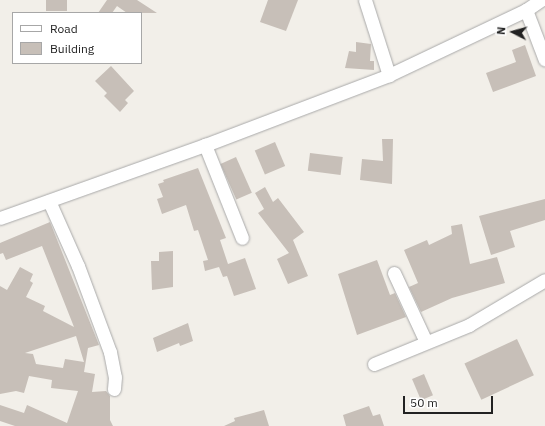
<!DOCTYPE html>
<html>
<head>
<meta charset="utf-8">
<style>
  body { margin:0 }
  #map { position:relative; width:545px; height:426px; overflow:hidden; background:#f2efe9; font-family:"IBM Plex Sans",sans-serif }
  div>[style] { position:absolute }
  .building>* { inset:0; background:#c7bfb8; transform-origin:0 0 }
  .roads { filter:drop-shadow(0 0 1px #a9a9a9) drop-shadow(0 0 1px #a9a9a9) }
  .minor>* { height:13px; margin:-6.5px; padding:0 6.5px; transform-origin:6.5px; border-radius:6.5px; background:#fff }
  span { translate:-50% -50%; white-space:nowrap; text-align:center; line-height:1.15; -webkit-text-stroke:3px #fff; paint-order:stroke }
  .legend { position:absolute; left:12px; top:12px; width:130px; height:52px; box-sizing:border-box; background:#fff; border:1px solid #a7a7a7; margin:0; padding:5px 7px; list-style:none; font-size:12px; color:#222 }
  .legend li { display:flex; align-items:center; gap:8px; height:20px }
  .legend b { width:20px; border:1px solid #a7a7a7 }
  .north { position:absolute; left:493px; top:12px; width:40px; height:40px; -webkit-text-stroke:3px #fff; paint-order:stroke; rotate:276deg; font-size:11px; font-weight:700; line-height:16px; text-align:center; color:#222 }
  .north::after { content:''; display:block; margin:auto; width:14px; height:18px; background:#222; clip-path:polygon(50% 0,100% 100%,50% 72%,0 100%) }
  .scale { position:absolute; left:403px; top:396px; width:90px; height:18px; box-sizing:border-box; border:2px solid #222; border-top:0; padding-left:5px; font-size:12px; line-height:14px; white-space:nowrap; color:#222; -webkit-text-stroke:3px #fff; paint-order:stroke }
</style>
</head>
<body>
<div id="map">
  <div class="building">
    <div style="left:46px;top:0;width:21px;height:11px"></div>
    <div style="clip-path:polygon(107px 0,137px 0,157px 13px,127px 13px,117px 6px,112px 13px,98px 13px)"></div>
    <div style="clip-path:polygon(268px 0,298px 0,286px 31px,260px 22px)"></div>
    <div style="clip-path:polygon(356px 42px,371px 44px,370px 61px,374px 61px,374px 70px,345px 68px,349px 51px,356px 52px)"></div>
    <div style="clip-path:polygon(525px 45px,536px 76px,493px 92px,486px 73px,516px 62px,512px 50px)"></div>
    <div style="clip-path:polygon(111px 66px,134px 91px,125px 100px,128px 103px,120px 112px,104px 96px,107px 93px,95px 81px)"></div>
    <div style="clip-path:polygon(382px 139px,393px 139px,392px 184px,360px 180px,362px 159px,383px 161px)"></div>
    <div style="left:275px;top:142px;width:26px;height:22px;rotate:67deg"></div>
    <div style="left:310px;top:153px;width:33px;height:18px;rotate:7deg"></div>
    <div style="left:236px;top:157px;width:39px;height:17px;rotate:66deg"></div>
    <div style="clip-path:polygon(198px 168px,226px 238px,220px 240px,228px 264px,245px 258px,256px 289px,234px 296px,227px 276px,223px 277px,219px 267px,205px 271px,203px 261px,208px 260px,198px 230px,194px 231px,186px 205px,162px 214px,157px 199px,163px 197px,158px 184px,164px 182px,163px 180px)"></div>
    <div style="clip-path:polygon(265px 187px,273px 202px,278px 198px,304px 232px,293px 240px,308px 276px,288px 284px,277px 259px,289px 253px,258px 213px,264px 209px,255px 193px)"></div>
    <div style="clip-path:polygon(545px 199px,545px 220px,510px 231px,515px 247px,491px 255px,479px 216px)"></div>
    <div style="clip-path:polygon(evenodd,50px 222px,99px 345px,88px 348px,84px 372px,95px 374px,92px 392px,106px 391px,110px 396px,110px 420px,113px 426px,15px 426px,0 421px,0 405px,24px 413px,27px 405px,67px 423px,78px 391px,51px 388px,52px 380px,29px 376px,24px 393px,16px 391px,0 394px,0 286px,7px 290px,20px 267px,33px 274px,30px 281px,33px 283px,26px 297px,45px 306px,43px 311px,74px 327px,42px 246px,6px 260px,3px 253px,0 254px,0 243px,50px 222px,76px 336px,84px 362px,65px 359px,63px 368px,36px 364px,33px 354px,25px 353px,76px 336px)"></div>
    <div style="clip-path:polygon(462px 224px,470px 264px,497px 257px,505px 283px,452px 298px,421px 312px,409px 287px,418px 283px,404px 250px,427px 240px,429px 245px,452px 234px,451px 226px)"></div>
    <div style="clip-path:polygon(173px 251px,173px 287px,152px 290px,151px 261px,159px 261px,159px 252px)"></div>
    <div style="clip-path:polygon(377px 260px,390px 295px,395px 293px,406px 317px,357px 335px,338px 274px)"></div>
    <div style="clip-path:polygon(188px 323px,193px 341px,180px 346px,179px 343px,157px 352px,153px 338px)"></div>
    <div style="left:517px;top:339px;width:40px;height:58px;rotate:65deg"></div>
    <div style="left:424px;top:374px;width:23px;height:13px;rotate:67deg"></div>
    <div style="clip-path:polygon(369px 406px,373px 416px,380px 414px,384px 426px,346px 426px,343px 415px)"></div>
    <div style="clip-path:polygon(264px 410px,269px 426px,224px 426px,235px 421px,234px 418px)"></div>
  </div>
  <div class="roads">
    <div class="minor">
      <div style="left:365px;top:0;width:79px;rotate:72.3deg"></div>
      <div style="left:526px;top:10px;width:53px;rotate:69.2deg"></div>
      <div style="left:205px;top:145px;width:100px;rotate:68.3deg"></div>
      <div style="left:49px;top:201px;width:71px;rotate:66deg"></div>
      <div style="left:78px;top:266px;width:92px;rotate:69.6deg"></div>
      <div style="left:110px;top:352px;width:25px;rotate:79deg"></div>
      <div style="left:115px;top:377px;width:12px;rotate:95deg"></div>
      <div style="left:0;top:218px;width:218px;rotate:-19.6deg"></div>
      <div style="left:205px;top:145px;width:197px;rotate:-20.8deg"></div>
      <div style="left:389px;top:75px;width:152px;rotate:-25.4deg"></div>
      <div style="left:526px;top:10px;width:18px;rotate:-34deg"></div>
      <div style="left:394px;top:273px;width:76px;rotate:65.1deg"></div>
      <div style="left:374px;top:364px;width:103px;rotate:-22.3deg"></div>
      <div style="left:469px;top:325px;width:88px;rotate:-30.6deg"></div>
    </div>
  </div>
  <ul class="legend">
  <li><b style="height:5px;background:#fff"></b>Road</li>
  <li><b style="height:11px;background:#c7bfb8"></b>Building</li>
  </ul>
  <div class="north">N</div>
  <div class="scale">50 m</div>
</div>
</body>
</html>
